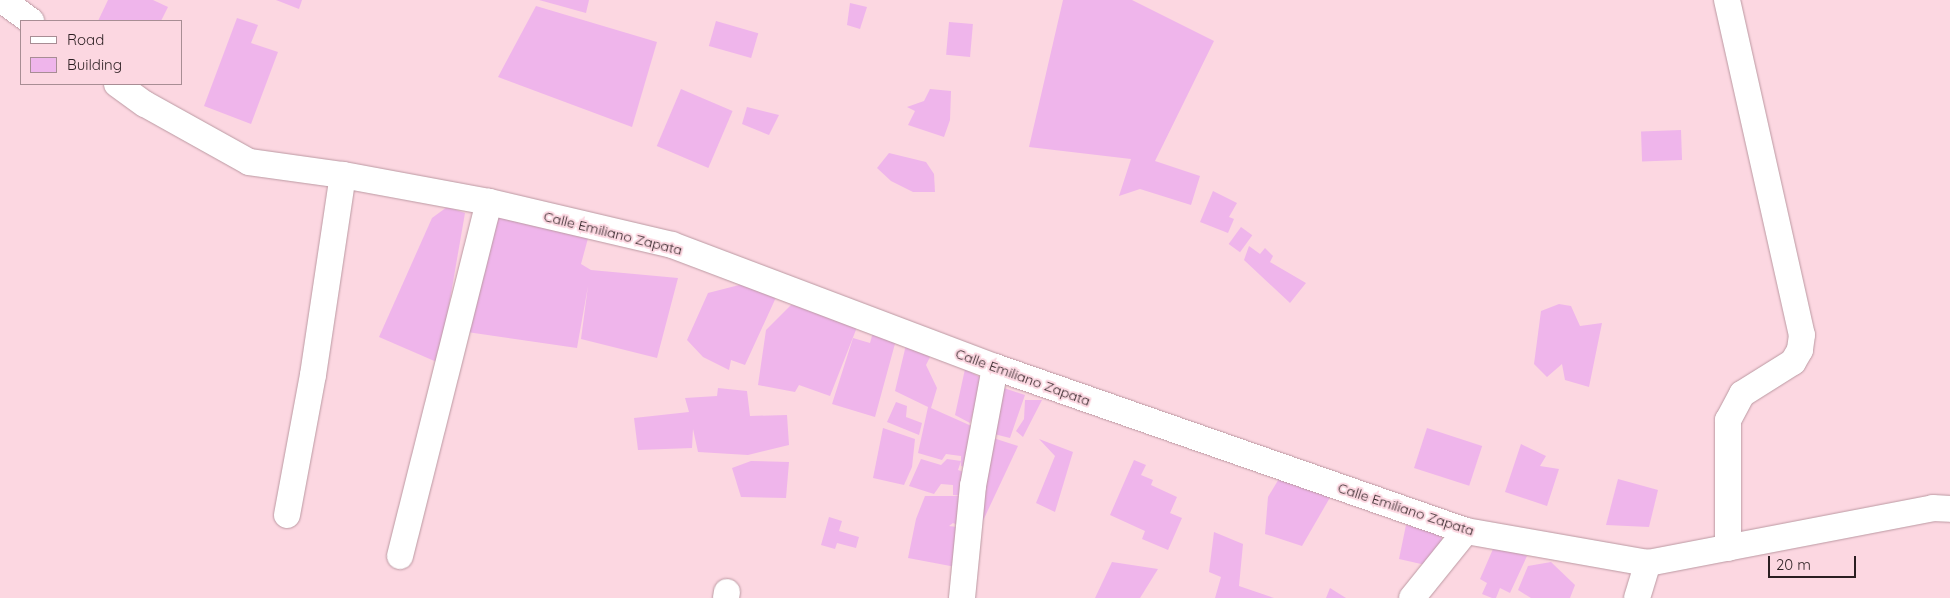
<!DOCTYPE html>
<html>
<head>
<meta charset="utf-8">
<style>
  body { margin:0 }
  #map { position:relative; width:1950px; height:598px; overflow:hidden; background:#fcd7e1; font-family:Quicksand,sans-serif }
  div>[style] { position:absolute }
  .building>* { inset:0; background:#efb5eb; transform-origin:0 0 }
  .roads { filter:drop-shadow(0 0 1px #bb99a2) drop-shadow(0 0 1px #bb99a2) }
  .street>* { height:26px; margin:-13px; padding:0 13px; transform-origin:13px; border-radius:13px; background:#fff }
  span { translate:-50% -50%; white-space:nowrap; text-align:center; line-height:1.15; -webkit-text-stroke:4px #fcd7e1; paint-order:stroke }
  .street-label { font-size:14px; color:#2b1e21 }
  .legend { position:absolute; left:20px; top:20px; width:162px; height:65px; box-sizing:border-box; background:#fcd7e1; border:1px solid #a88d94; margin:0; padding:6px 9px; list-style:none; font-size:15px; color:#2b1e21 }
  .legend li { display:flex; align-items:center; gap:10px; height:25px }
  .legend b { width:25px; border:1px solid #a88d94 }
  .scale { position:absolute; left:1768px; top:556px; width:88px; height:22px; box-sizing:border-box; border:2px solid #2b1e21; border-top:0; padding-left:6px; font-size:15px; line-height:18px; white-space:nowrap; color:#2b1e21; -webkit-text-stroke:4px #fcd7e1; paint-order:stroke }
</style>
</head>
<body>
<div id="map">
  <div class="building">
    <div style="clip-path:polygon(108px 0,153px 0,168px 7px,161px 21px,98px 21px)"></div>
    <div style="clip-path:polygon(276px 0,302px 0,299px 9px)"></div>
    <div style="clip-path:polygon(539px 0,589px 0,586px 13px)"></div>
    <div style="clip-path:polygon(1063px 0,1132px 0,1214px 41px,1155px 161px,1200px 176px,1191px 205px,1140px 189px,1119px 196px,1131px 159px,1029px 147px)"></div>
    <div style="clip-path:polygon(850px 3px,867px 7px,860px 29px,847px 25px)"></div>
    <div style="clip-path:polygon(536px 6px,657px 42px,632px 127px,498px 77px)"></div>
    <div style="clip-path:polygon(237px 18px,258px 25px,251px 43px,278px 52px,251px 124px,204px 106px)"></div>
    <div style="left:716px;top:21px;width:44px;height:26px;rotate:16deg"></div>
    <div style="left:949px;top:22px;width:24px;height:33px;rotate:5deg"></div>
    <div style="left:681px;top:89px;width:56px;height:62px;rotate:23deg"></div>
    <div style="clip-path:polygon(930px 89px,951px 91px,950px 120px,944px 137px,908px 125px,915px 111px,907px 107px,924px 101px)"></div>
    <div style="clip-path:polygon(747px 107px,779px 115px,769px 135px,742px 124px)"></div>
    <div style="left:1681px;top:130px;width:30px;height:40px;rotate:88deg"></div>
    <div style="clip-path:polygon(889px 153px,926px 162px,934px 174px,935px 192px,913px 192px,891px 181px,877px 168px)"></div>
    <div style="clip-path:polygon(1213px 191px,1237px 203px,1229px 217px,1234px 219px,1228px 233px,1200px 222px)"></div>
    <div style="clip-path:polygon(492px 206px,590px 231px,581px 264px,591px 270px,678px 278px,657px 358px,581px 339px,588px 286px,577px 348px,467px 332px)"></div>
    <div style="clip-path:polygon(447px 207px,465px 213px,439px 363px,379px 337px,432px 218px)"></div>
    <div style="left:1241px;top:227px;width:14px;height:21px;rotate:36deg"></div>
    <div style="clip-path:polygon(1249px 246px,1260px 254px,1265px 248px,1273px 256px,1270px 262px,1306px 283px,1290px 303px,1244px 260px)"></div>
    <div style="clip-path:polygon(747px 283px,778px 293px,745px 365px,731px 360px,729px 370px,703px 357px,687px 340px,708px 293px)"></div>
    <div style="clip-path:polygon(1559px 304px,1571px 306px,1580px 326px,1602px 323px,1589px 387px,1565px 380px,1562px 364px,1547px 377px,1534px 364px,1541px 311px)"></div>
    <div style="clip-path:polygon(791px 305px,823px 307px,861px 317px,830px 396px,799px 385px,795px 392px,758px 385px,766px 330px)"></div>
    <div style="clip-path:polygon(873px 332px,896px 340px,875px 417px,832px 404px,853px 338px,870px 343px)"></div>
    <div style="clip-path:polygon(906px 345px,930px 357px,926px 365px,937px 388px,931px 408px,976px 428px,971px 469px,961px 466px,961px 456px,946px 454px,942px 460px,918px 453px,928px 407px,895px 391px)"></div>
    <div style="clip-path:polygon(965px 369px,992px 384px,1025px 395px,1010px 438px,994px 434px,994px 403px,1003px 402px,989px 399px,975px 406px,970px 423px,955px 415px)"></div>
    <div style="clip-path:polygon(718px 388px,747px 391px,750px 416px,787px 415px,789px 445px,748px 455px,698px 452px,693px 429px,692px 448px,638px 450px,634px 418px,689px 412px,685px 398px,717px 396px)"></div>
    <div style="clip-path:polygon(1025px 400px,1042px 400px,1023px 437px,1016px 431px,1024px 419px)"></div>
    <div style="clip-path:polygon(896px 402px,907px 406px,906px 417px,922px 423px,919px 435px,887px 422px)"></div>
    <div style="clip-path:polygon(883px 428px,915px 439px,912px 467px,904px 485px,873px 478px)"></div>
    <div style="left:1427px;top:428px;width:58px;height:42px;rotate:18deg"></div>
    <div style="clip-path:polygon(987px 436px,1018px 446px,973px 542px)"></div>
    <div style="clip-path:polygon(1039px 439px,1073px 452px,1055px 512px,1036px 503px,1055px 456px)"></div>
    <div style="clip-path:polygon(1521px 444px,1546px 456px,1540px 466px,1559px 469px,1547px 506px,1505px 492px)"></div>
    <div style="clip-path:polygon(evenodd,921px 459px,941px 465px,947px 459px,961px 461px,958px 470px,970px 474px,961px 568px,908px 558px,916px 519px,925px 496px,966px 496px,953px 495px,953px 485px,941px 484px,934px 494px,909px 486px,921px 459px,953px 523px,965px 528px,949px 526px,953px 523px)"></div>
    <div style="clip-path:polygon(1134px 460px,1146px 465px,1141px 475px,1153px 480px,1151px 485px,1177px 497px,1170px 513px,1182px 518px,1168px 550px,1142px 539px,1145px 531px,1110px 515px)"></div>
    <div style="clip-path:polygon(751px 461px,789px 462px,786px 498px,741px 497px,732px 468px)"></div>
    <div style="clip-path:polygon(1280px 477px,1332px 494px,1302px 546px,1265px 534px,1268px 497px)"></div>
    <div style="clip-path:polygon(1618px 479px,1658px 490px,1649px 527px,1606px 525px)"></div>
    <div style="clip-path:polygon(829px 517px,842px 521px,839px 531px,859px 537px,856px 548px,837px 543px,835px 549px,821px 545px)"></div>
    <div style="clip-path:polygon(1406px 525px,1439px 532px,1444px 545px,1430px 566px,1399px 559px)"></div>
    <div style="clip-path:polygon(1214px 532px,1243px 544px,1239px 586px,1274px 598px,1215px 598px,1221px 577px,1209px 572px)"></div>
    <div style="clip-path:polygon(1496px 542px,1527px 556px,1510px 593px,1500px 588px,1496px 598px,1492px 598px,1482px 594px,1487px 583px,1480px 579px)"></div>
    <div style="clip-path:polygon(1112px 562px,1158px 569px,1140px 598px,1095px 598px)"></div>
    <div style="clip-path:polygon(1551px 562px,1575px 585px,1570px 598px,1531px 598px,1518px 590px,1528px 566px)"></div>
    <div style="clip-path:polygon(1330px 588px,1346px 598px,1326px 598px)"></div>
  </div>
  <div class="roads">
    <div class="street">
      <div style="left:2px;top:0;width:36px;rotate:36deg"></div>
      <div style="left:1727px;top:0;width:343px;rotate:77.4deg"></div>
      <div style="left:1802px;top:335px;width:15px;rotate:98deg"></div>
      <div style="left:1800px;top:350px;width:14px;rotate:120deg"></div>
      <div style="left:1793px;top:362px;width:60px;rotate:147.9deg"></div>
      <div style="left:1742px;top:394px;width:30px;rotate:118deg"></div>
      <div style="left:1728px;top:420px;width:128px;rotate:90deg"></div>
      <div style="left:117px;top:84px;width:34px;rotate:36deg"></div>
      <div style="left:145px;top:104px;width:119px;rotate:29.1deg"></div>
      <div style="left:249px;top:162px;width:95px;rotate:7.9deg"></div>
      <div style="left:343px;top:175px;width:148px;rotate:10.5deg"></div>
      <div style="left:489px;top:202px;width:188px;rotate:13.2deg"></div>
      <div style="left:672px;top:245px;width:345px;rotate:20.7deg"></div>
      <div style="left:995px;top:367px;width:499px;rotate:19.2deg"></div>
      <div style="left:1466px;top:531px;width:185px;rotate:10deg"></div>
      <div style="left:1648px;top:563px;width:290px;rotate:-10.9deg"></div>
      <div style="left:1933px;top:508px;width:17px;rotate:3deg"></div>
      <div style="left:287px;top:515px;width:142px;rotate:-79.5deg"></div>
      <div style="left:313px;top:375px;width:202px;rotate:-81.5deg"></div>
      <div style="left:400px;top:556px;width:365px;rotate:-75.9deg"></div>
      <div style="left:726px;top:598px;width:6px;rotate:-81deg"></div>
      <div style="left:962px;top:598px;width:113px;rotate:-84.4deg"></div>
      <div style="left:973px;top:486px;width:121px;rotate:-79.5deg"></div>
      <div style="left:1412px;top:598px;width:86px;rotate:-51.1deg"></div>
      <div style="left:1637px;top:598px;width:37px;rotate:-73deg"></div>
    </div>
  </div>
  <div class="street-label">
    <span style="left:613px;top:233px;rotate:14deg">Calle Emiliano Zapata</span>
    <span style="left:1023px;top:377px;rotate:20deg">Calle Emiliano Zapata</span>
    <span style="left:1406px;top:509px;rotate:18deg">Calle Emiliano Zapata</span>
  </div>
  <ul class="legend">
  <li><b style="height:6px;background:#fff"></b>Road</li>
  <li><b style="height:14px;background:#efb5eb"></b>Building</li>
  </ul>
  <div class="scale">20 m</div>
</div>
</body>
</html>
